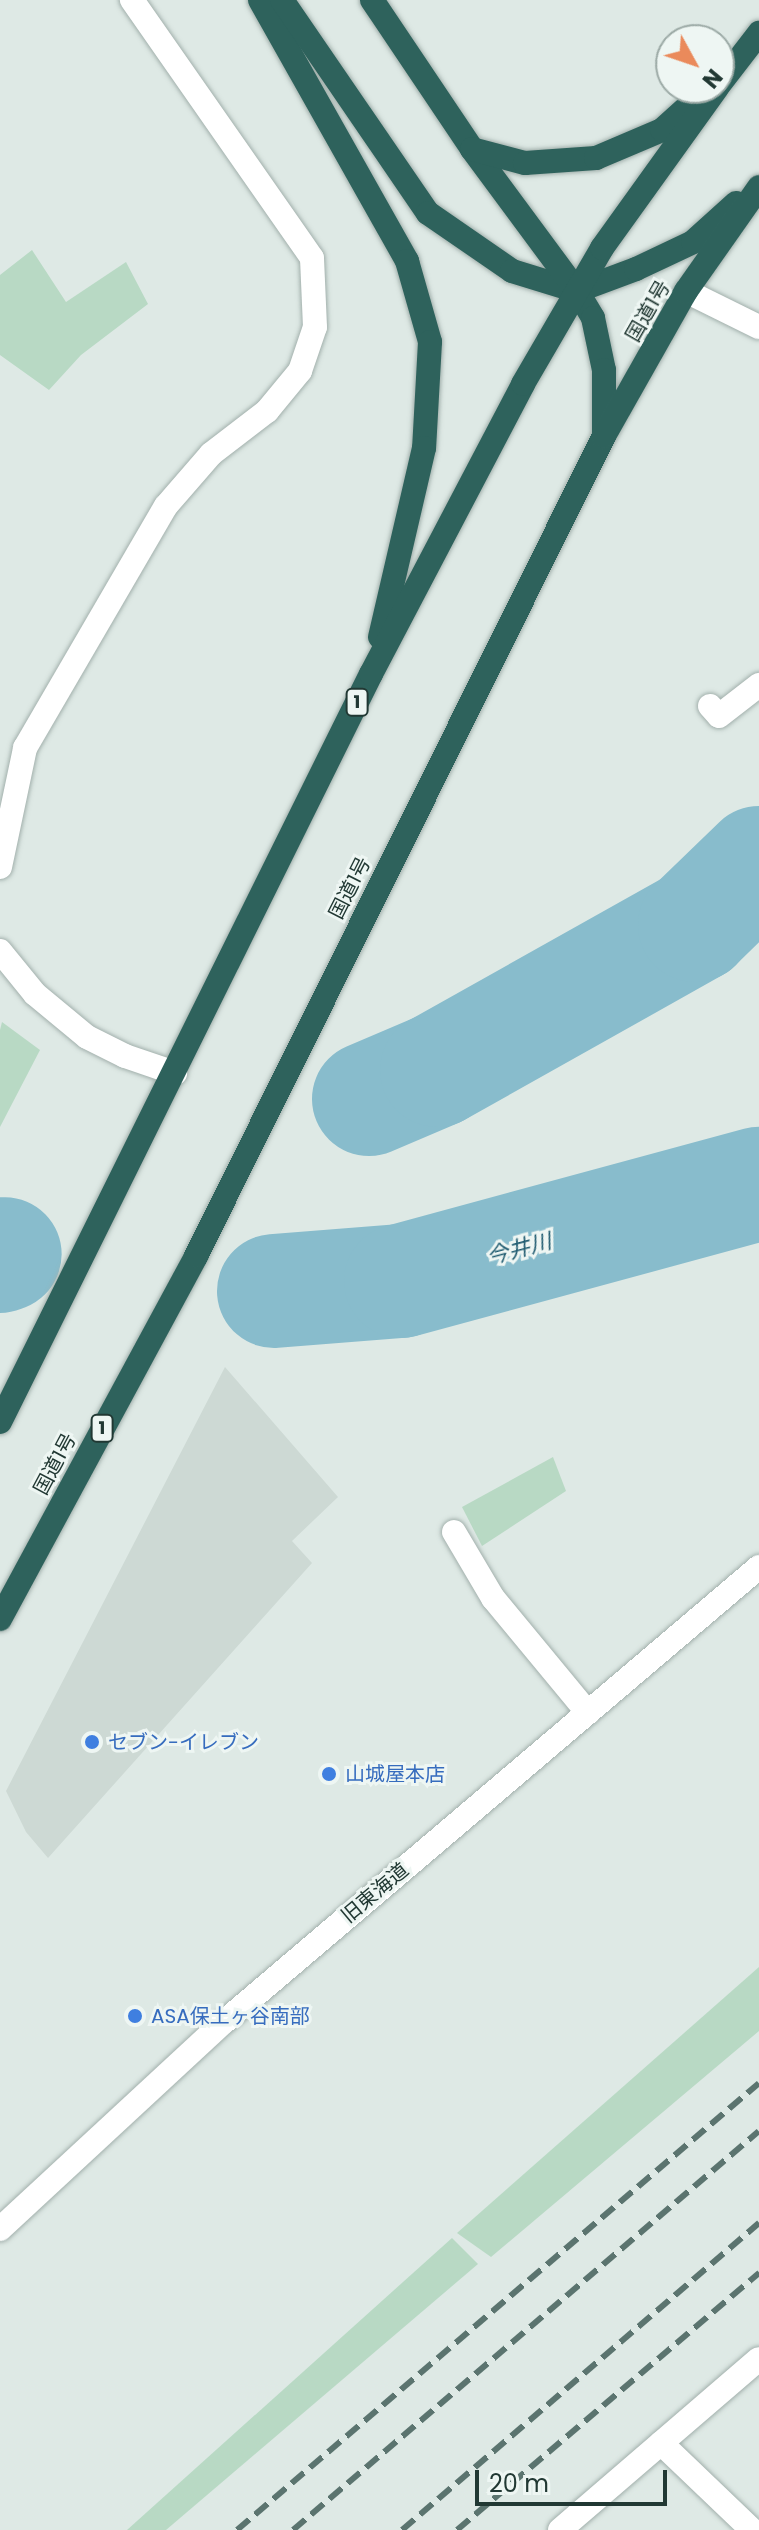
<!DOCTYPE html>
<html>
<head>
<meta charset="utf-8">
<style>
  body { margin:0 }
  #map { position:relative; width:759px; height:2530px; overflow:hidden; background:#dee9e5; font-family:Poppins,"Noto Sans JP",sans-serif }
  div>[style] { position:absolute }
  .built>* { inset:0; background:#cdd9d4 }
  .green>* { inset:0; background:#b8d9c4 }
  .river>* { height:114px; margin:-57px; padding:0 57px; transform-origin:57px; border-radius:57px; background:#88bccc }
  .roads { filter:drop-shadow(0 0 2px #a2b0ac) drop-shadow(0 0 2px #a2b0ac) }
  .minor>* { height:24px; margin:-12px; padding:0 12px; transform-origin:12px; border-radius:12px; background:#fff }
  .highway>* { height:24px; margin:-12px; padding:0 12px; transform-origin:12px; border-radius:12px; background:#2e625c }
  .rail>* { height:6px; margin-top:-3px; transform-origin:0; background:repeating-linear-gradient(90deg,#5b746f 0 16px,transparent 0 24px) }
  .dots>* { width:22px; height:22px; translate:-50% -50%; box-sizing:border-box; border:4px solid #eef6f3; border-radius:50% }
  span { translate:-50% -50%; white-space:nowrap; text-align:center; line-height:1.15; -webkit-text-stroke:6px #eef6f3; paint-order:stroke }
  .shield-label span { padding:2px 6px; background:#eef6f3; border:2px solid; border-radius:6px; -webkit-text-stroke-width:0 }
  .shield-label { font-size:18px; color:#213833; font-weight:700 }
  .street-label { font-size:20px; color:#213833 }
  .shop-label { font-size:20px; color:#366cbe }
  .left { translate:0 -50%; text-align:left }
  .water-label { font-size:22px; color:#1f5b70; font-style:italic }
  .north { position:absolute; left:655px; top:24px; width:80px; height:80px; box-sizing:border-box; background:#eef6f3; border:2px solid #9caaa6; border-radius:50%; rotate:130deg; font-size:22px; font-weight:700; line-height:32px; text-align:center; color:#213833 }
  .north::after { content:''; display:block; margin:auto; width:28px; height:36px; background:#ea8a5b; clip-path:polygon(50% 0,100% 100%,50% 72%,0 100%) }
  .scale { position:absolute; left:475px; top:2470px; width:192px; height:36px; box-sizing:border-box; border:4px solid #213833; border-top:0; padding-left:10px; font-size:24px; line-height:28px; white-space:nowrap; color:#213833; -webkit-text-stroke:6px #eef6f3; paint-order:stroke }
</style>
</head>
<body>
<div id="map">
  <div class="built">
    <div style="clip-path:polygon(225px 1367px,338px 1497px,292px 1541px,312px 1563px,48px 1858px,26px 1832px,6px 1791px)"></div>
  </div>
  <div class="green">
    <div style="clip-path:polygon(32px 250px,66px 302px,126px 262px,148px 304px,81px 355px,49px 390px,0 355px,0 275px)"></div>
    <div style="clip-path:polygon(2px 1022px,40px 1050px,0 1127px,0 1030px)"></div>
    <div style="clip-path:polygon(553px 1457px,566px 1491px,482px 1546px,462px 1507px)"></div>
    <div style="clip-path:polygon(759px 1967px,759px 2031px,491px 2257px,457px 2233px)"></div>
    <div style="clip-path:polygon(452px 2238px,478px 2264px,166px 2530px,127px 2530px)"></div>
  </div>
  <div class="river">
    <div style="left:369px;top:1099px;width:74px;rotate:-23.1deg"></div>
    <div style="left:437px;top:1070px;width:296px;rotate:-29.3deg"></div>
    <div style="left:695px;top:925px;width:89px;rotate:-44.1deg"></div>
    <div style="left:0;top:1256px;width:5px;rotate:-22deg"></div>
    <div style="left:274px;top:1291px;width:127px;rotate:-4.5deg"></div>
    <div style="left:401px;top:1281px;width:371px;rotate:-15.2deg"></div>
  </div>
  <div class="roads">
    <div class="minor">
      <div style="left:686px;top:291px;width:81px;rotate:26.3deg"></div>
      <div style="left:710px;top:706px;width:13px;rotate:48deg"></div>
      <div style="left:719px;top:716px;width:51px;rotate:-37.8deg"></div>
      <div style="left:0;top:867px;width:122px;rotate:-78.1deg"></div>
      <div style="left:25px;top:748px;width:280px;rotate:-59.8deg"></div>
      <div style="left:166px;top:506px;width:69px;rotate:-49.1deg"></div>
      <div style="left:211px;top:454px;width:71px;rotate:-37.5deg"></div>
      <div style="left:267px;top:411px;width:52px;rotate:-50.5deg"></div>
      <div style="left:300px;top:371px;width:46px;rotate:-71.2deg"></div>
      <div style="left:315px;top:327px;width:69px;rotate:-92.5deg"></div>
      <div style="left:312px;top:258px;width:315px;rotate:-124.9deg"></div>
      <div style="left:0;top:951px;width:55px;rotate:50.9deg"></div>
      <div style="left:35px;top:994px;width:67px;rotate:39.6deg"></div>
      <div style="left:87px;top:1037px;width:42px;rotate:26.6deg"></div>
      <div style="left:125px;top:1056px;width:53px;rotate:18.8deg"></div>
      <div style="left:454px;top:1532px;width:77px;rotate:59.4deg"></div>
      <div style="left:493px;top:1598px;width:149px;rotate:50.4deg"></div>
      <div style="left:0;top:2229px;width:306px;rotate:-42.8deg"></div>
      <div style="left:225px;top:2021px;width:701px;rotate:-40.37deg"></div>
      <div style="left:661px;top:2443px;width:126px;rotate:43.7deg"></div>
      <div style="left:560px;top:2530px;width:262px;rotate:-40.7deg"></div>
    </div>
    <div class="highway">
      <div style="left:260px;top:0;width:300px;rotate:60.6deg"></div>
      <div style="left:407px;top:261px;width:84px;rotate:74.1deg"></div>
      <div style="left:430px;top:342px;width:106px;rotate:93.2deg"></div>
      <div style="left:424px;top:448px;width:194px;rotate:103.1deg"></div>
      <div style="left:282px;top:0;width:258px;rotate:55.6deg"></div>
      <div style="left:428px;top:213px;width:102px;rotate:34.6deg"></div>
      <div style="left:512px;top:271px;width:68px;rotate:17.1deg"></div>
      <div style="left:577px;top:291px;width:63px;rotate:-20.4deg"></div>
      <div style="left:636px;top:269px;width:63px;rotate:-25.3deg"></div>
      <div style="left:693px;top:242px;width:58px;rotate:-42.2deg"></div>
      <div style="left:372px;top:0;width:179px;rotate:56.1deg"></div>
      <div style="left:472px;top:149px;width:177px;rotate:53.5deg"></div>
      <div style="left:577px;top:291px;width:31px;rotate:59deg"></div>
      <div style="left:593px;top:318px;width:53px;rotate:78.1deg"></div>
      <div style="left:604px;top:370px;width:65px;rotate:90deg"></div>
      <div style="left:719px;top:85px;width:66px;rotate:-52.4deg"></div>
      <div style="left:472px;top:149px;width:55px;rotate:14.8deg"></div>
      <div style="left:525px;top:163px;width:71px;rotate:-4deg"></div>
      <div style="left:596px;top:158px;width:72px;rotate:-23deg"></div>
      <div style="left:662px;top:130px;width:43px;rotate:-42.2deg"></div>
      <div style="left:0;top:1422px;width:835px;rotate:-63.62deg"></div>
      <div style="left:371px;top:674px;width:327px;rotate:-62.3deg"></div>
      <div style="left:523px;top:384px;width:157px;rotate:-59.8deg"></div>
      <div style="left:602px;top:248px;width:197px;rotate:-54.3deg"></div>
      <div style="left:0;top:1619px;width:413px;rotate:-61.6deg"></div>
      <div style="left:196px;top:1256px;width:916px;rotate:-63.55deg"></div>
      <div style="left:604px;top:436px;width:167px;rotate:-60.5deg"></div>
      <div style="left:686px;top:291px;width:127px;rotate:-54.9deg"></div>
    </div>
  </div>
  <div class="rail">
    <div style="left:237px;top:2530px;width:687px;rotate:-40.57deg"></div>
    <div style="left:293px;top:2530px;width:613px;rotate:-40.57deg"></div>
    <div style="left:402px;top:2530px;width:471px;rotate:-40.7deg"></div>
    <div style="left:457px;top:2530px;width:397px;rotate:-40.4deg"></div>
  </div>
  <div class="dots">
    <div style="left:92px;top:1742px;background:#3f7fe0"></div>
    <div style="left:329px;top:1774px;background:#3f7fe0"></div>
    <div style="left:135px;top:2016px;background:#3f7fe0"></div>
  </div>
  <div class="shield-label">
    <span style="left:357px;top:702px">1</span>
    <span style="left:102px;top:1428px">1</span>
  </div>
  <div class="street-label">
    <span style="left:648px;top:311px;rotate:-60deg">国道1号</span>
    <span style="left:350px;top:888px;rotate:-63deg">国道1号</span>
    <span style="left:55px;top:1464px;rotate:-62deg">国道1号</span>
    <span style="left:375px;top:1893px;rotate:-40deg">旧東海道</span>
  </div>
  <div class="shop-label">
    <span class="left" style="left:108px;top:1742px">セブン-イレブン</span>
    <span class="left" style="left:345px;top:1774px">山城屋本店</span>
    <span class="left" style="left:151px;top:2016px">ASA保土ヶ谷南部</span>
  </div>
  <div class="water-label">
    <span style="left:519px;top:1249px;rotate:-15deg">今井川</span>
  </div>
  <div class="north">N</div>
  <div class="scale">20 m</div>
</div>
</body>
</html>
